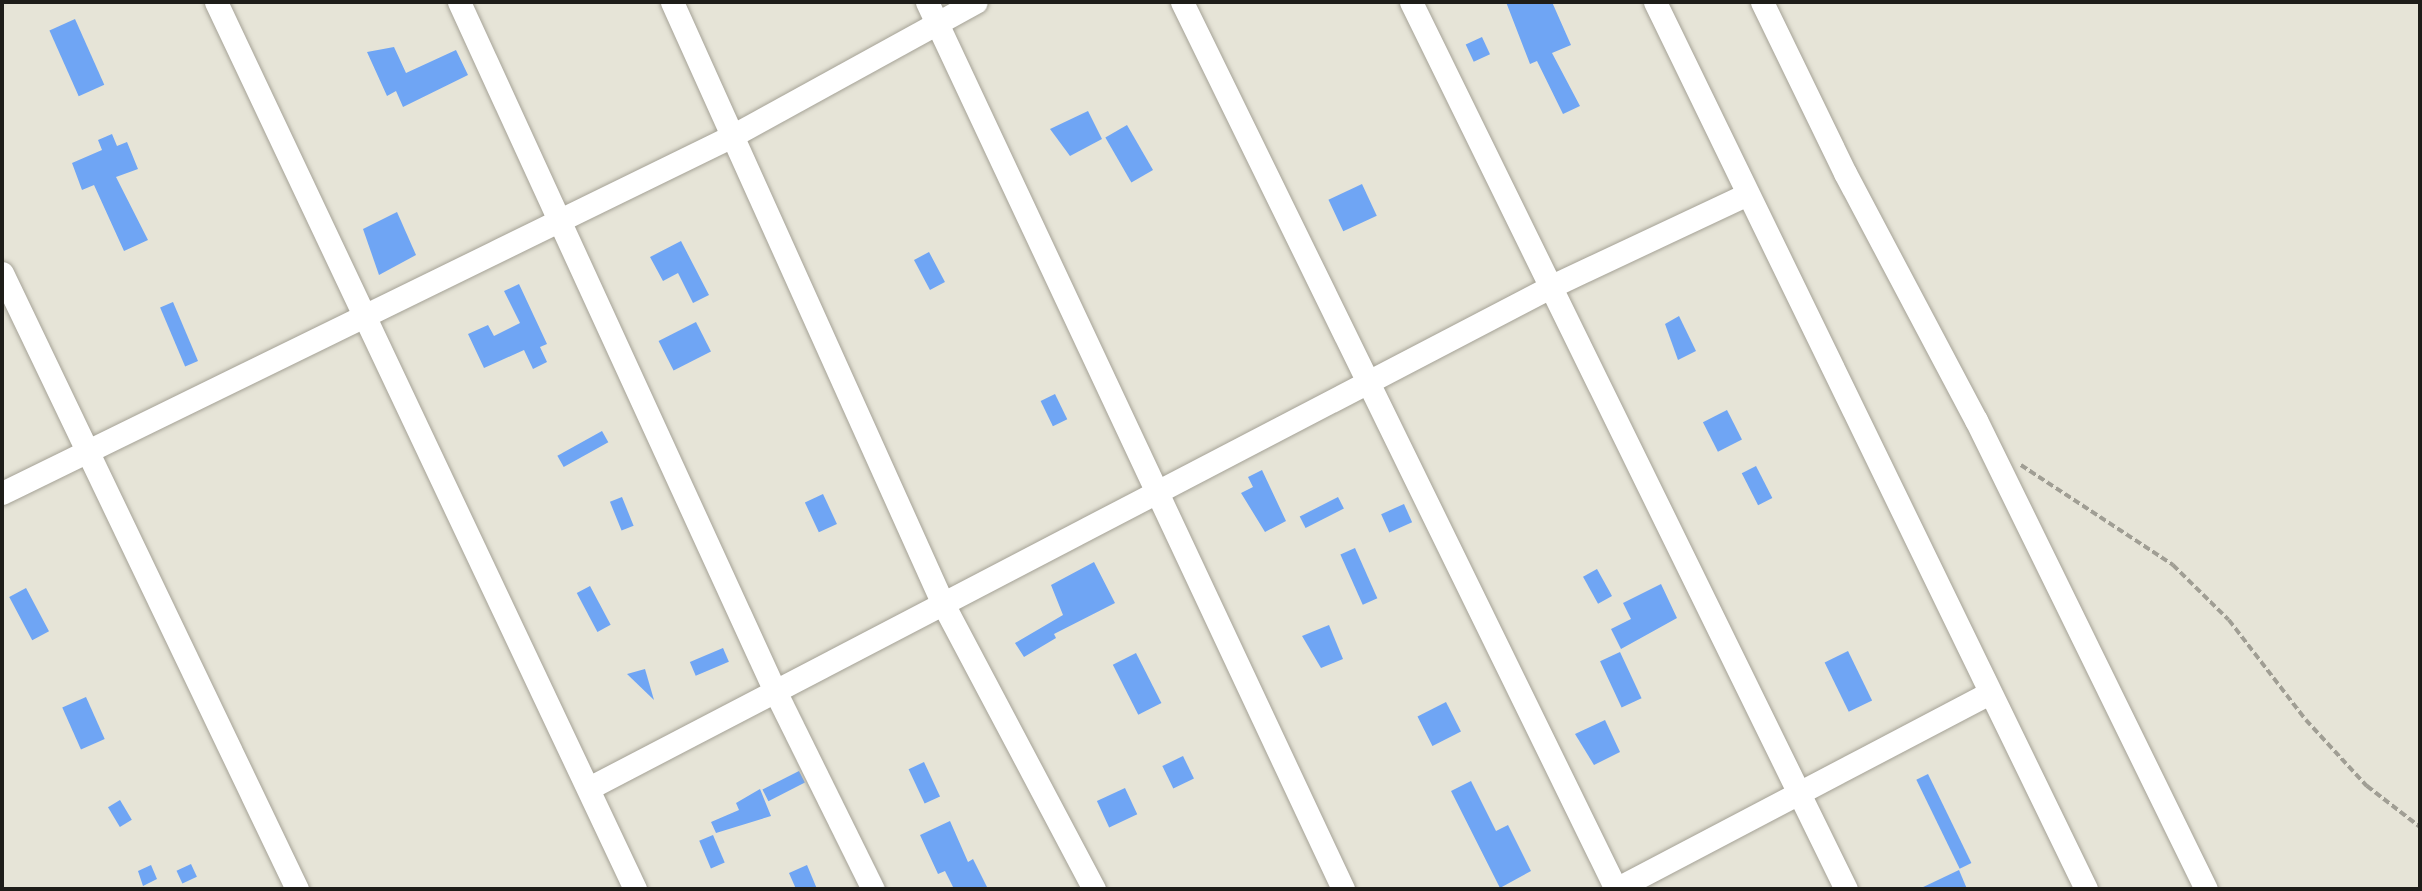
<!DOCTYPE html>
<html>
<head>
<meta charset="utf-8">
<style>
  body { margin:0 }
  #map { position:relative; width:2422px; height:891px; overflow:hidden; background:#e6e4d7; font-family:Ubuntu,sans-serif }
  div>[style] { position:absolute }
  .building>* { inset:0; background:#6fa5f4; transform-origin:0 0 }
  .path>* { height:3.5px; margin-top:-1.75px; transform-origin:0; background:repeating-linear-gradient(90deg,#a09e94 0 7px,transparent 0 10.5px) }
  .roads { filter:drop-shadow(0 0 2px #a5a296) drop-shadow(0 0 2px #a5a296) }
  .minor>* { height:23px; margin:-11.5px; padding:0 11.5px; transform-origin:11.5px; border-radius:11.5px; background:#fff }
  span { translate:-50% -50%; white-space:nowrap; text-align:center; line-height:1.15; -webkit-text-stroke:5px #f4f1e4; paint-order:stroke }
  .frame { position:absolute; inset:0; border:4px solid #1e1d19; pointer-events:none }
</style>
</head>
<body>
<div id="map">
  <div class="building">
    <div style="clip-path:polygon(1506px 2px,1552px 2px,1571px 45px,1552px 53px,1580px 106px,1563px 114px,1537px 61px,1530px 64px)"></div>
    <div style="left:75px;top:19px;width:72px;height:28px;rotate:66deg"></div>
    <div style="left:1482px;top:37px;width:19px;height:18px;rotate:65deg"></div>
    <div style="clip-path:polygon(394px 47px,406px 73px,456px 50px,468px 75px,403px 107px,396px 91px,387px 96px,367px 52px)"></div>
    <div style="clip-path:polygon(1088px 111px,1102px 139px,1070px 156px,1050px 129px)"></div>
    <div style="left:1127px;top:125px;width:52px;height:25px;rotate:60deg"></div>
    <div style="clip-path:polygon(112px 134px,117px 146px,127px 142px,138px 169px,116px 177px,148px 240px,124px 251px,94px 185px,82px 190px,72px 163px,102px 150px,98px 140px)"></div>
    <div style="left:1362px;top:184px;width:35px;height:37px;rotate:65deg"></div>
    <div style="clip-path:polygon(397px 212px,416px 255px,379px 275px,363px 229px)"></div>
    <div style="clip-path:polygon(681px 241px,709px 295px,693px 303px,678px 273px,663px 281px,650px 257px)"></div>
    <div style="left:929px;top:252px;width:34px;height:17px;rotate:62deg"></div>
    <div style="clip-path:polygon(519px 284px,547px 344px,540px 347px,547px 362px,533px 369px,524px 350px,484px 368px,468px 334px,488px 325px,494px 336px,520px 323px,504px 291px)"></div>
    <div style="left:173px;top:302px;width:64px;height:14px;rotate:67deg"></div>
    <div style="clip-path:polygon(1679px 316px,1696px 351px,1678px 360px,1665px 324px)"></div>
    <div style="left:696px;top:322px;width:33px;height:42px;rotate:63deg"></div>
    <div style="left:1055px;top:394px;width:28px;height:16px;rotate:64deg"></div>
    <div style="left:1727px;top:410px;width:33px;height:27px;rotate:63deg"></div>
    <div style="left:602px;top:431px;width:13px;height:51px;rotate:61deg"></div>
    <div style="left:1756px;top:466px;width:36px;height:16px;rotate:63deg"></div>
    <div style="clip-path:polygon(1262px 470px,1286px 521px,1265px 532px,1241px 493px,1253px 487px,1248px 477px)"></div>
    <div style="left:823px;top:494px;width:33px;height:20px;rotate:65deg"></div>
    <div style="left:622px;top:497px;width:31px;height:13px;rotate:68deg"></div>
    <div style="left:1338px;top:497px;width:13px;height:43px;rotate:63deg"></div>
    <div style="left:1404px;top:504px;width:20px;height:25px;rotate:66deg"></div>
    <div style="left:1355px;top:548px;width:55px;height:16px;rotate:66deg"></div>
    <div style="clip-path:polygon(1094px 562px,1115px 603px,1054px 634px,1056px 638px,1024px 657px,1015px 643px,1063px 615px,1051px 585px)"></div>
    <div style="left:1597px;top:569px;width:31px;height:16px;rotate:61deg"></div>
    <div style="clip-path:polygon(1661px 584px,1677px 618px,1621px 649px,1611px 629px,1631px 619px,1623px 603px)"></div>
    <div style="left:590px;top:586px;width:44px;height:15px;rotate:62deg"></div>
    <div style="left:26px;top:588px;width:49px;height:19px;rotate:62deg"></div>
    <div style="clip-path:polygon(1329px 625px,1343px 659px,1321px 668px,1302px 636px)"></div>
    <div style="left:723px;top:648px;width:15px;height:36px;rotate:67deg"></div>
    <div style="left:1848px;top:651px;width:55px;height:26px;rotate:64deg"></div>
    <div style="left:1620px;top:652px;width:51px;height:22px;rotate:65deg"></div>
    <div style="left:1136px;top:653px;width:56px;height:26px;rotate:63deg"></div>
    <div style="clip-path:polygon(645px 669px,654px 700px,627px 674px)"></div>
    <div style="left:86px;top:697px;width:46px;height:26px;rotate:66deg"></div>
    <div style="left:1446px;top:702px;width:33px;height:32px;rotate:63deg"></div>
    <div style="clip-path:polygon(1605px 720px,1620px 752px,1594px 765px,1575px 734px)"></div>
    <div style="left:1183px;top:756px;width:25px;height:23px;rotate:64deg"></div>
    <div style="left:924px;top:762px;width:38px;height:17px;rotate:65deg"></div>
    <div style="left:799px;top:771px;width:13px;height:41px;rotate:63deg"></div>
    <div style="left:1928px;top:774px;width:99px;height:13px;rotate:64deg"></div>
    <div style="clip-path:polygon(1471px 781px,1496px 831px,1508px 825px,1531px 871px,1500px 888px,1451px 791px)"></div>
    <div style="left:1125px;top:788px;width:29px;height:31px;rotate:65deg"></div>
    <div style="clip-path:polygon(760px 789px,771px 816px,716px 833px,711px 822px,739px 810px,736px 803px)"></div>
    <div style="left:120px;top:800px;width:23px;height:14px;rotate:59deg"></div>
    <div style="clip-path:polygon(950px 821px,968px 862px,973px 859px,988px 889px,954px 889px,945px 871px,938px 874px,920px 835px)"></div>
    <div style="left:713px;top:835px;width:30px;height:15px;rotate:67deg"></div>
    <div style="left:191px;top:864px;width:14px;height:16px;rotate:65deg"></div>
    <div style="clip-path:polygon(151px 865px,157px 879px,143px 886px,138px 871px)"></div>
    <div style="clip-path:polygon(807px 865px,817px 889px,796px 889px,789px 873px)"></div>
    <div style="clip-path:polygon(1959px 870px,1967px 889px,1919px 889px)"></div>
  </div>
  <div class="path">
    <div style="left:2021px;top:465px;width:182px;rotate:33.3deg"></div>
    <div style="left:2173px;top:565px;width:78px;rotate:44.5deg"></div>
    <div style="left:2229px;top:620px;width:126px;rotate:52.4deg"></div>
    <div style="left:2306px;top:720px;width:90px;rotate:47.3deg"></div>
    <div style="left:2367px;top:786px;width:67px;rotate:37.7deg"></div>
  </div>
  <div class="roads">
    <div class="minor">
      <div style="left:216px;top:2px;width:981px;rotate:64.71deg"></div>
      <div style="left:459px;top:2px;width:756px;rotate:65.37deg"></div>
      <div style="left:774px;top:689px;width:223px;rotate:63.7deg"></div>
      <div style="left:672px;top:2px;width:658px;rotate:65.77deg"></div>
      <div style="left:942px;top:602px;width:325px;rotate:62.1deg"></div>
      <div style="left:927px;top:2px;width:980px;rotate:64.87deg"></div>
      <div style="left:1182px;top:2px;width:987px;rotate:63.93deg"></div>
      <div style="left:1411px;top:2px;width:988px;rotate:63.88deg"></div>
      <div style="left:1655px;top:2px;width:986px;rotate:64.08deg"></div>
      <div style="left:1762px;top:2px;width:190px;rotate:64.1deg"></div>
      <div style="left:1845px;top:173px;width:280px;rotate:62.1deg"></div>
      <div style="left:1976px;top:420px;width:522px;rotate:63.88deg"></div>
      <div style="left:2px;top:273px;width:683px;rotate:64.41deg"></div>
      <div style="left:2px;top:493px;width:813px;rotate:-26.06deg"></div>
      <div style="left:732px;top:136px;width:278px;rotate:-28.8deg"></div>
      <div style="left:589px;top:788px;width:1088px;rotate:-27.53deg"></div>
      <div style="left:1554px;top:285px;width:213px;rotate:-25.2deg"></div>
      <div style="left:1616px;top:889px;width:420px;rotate:-27.7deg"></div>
    </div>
  </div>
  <div class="frame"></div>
</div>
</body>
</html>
